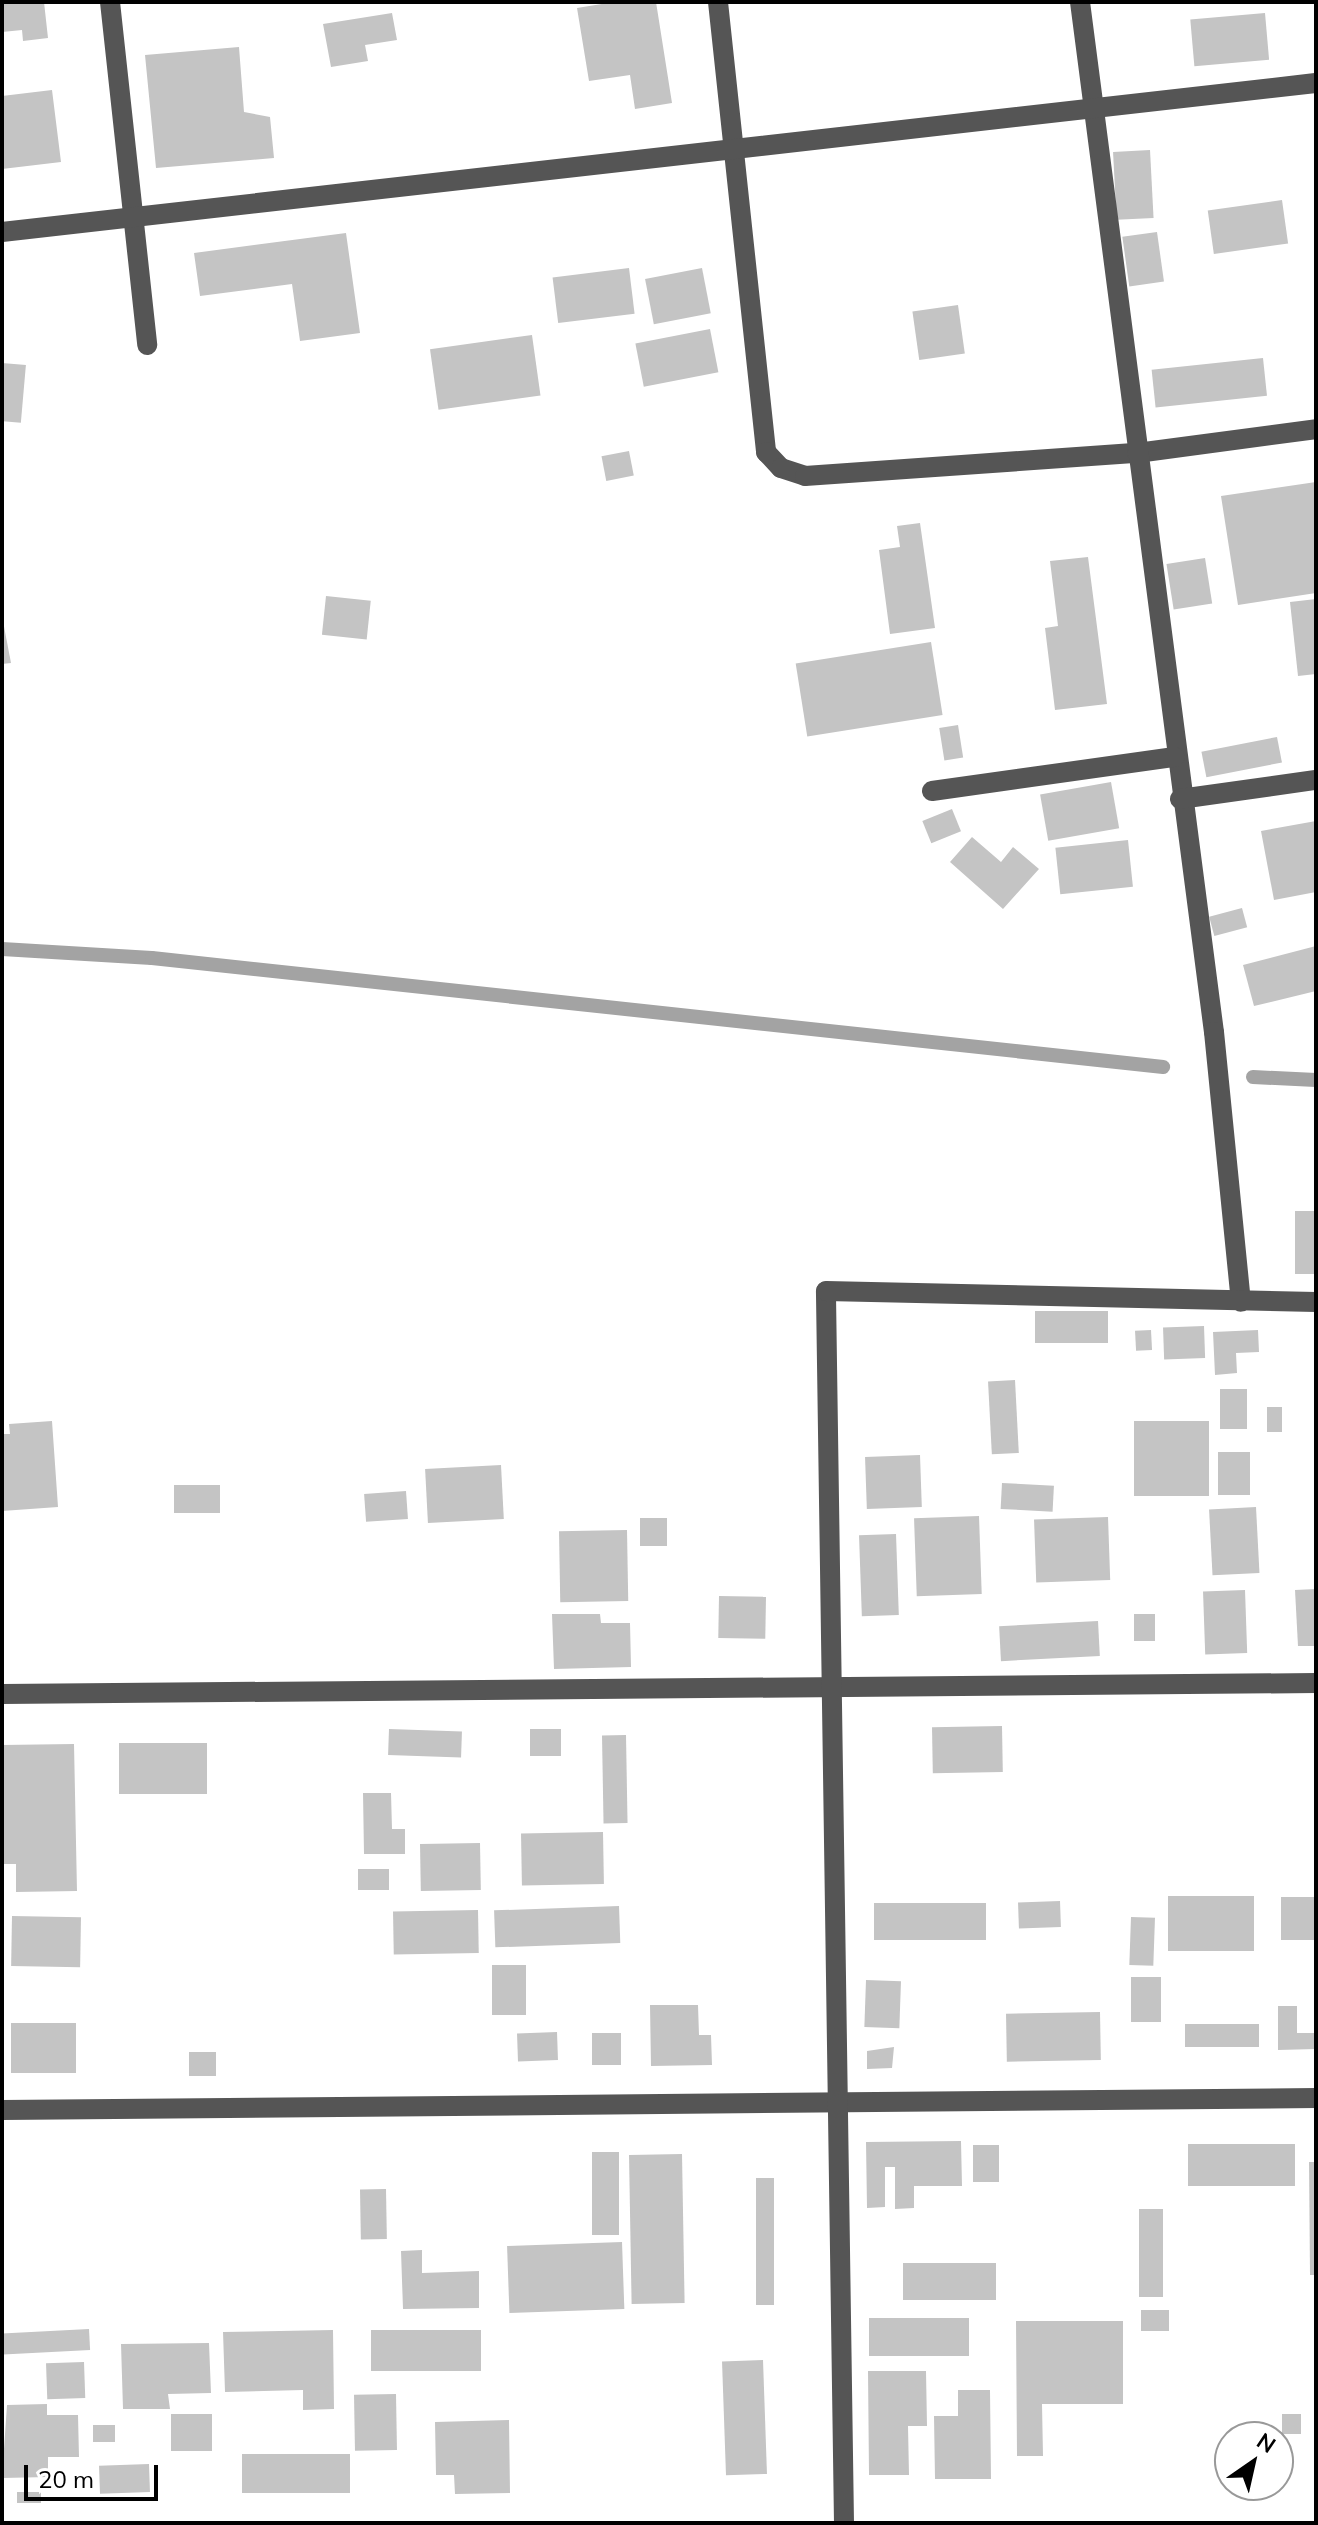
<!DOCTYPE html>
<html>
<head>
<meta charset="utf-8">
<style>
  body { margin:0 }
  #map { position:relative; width:1318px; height:2525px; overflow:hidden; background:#fff; font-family:Mulish,sans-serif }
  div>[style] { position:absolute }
  .stream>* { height:14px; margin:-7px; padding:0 7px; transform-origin:7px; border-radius:7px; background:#a3a3a3 }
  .building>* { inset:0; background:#c4c4c4; transform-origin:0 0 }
  .minor>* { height:20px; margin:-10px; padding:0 10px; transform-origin:10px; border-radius:10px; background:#555 }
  span { translate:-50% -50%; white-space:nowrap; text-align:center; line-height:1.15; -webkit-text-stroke:8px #fff; paint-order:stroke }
  .frame { position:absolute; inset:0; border:4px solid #000; pointer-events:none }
  .north { position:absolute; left:1214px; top:2421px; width:80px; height:80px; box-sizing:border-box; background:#fff; border:2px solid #999; border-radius:50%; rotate:34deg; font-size:22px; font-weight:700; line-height:32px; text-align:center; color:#000 }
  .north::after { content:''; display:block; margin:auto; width:28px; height:36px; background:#000; clip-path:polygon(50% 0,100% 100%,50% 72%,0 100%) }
  .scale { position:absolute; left:24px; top:2465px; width:134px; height:36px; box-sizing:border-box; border:4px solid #000; border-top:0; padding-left:10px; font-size:24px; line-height:28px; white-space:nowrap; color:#000; -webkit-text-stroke:6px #fff; paint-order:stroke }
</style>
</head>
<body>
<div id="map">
  <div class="stream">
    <div style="left:2px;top:949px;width:150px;rotate:3.4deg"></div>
    <div style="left:152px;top:958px;width:1017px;rotate:6.15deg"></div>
    <div style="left:1253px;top:1077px;width:63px;rotate:2.7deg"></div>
  </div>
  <div class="building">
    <div style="clip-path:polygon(2px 2px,44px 2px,48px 38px,23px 41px,22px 30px,2px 32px)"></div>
    <div style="clip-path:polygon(614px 2px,656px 2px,672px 103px,635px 109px,630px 75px,589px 81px,577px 8px)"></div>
    <div style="clip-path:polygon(392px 13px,397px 40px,365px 45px,368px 61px,331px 67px,323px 24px)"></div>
    <div style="left:1265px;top:13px;width:47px;height:75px;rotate:85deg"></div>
    <div style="clip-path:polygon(239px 47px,244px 112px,270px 117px,274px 158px,156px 168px,145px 55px)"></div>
    <div style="clip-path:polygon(52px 90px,61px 162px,2px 169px,2px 96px)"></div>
    <div style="left:1150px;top:150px;width:68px;height:37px;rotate:87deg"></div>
    <div style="left:1282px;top:200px;width:44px;height:75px;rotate:82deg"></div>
    <div style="left:1157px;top:232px;width:50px;height:35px;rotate:82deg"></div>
    <div style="clip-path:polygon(346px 233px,360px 333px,300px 341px,292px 284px,200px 296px,194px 253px)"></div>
    <div style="left:629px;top:268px;width:46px;height:77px;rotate:83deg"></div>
    <div style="left:702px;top:268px;width:46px;height:58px;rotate:79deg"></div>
    <div style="left:958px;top:305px;width:49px;height:46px;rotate:82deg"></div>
    <div style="left:710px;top:329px;width:44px;height:76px;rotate:79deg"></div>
    <div style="left:532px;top:335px;width:61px;height:103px;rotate:82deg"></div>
    <div style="left:1263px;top:358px;width:38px;height:112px;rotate:84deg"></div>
    <div style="left:2px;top:363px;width:24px;height:58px;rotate:5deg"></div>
    <div style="left:629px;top:451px;width:25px;height:28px;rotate:79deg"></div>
    <div style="clip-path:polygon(1316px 482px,1316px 593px,1238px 605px,1221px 496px)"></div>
    <div style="clip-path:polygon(920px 523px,935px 628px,890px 634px,879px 550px,900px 547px,897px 526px)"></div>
    <div style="clip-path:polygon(1088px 557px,1107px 704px,1055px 710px,1045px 628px,1058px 626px,1050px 561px)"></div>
    <div style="left:1205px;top:558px;width:46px;height:39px;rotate:81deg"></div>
    <div style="left:326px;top:596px;width:45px;height:39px;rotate:6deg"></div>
    <div style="clip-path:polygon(1316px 599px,1316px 674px,1298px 676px,1290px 602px)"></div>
    <div style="clip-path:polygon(2px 616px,11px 663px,2px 664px)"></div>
    <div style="left:931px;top:642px;width:74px;height:137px;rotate:81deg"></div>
    <div style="left:958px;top:725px;width:33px;height:19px;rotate:81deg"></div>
    <div style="left:1277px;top:737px;width:26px;height:77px;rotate:79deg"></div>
    <div style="left:1111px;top:782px;width:47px;height:72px;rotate:80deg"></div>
    <div style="left:952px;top:809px;width:24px;height:32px;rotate:68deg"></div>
    <div style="clip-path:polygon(1316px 821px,1316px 892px,1274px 900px,1261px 831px)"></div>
    <div style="clip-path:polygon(972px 837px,1001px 862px,1013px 847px,1039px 869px,1003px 909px,950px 862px)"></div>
    <div style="left:1128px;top:840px;width:47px;height:73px;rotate:84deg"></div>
    <div style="left:1242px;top:908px;width:20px;height:34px;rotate:75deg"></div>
    <div style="clip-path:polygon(1316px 946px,1316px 991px,1254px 1006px,1243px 965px)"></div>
    <div style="left:1316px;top:1211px;width:63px;height:21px;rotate:90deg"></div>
    <div style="left:1035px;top:1311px;width:73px;height:32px"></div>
    <div style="left:1204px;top:1326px;width:32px;height:41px;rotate:88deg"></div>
    <div style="left:1151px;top:1330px;width:20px;height:16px;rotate:87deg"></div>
    <div style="clip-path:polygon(1258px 1330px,1259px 1352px,1236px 1353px,1237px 1373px,1215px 1375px,1213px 1332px)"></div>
    <div style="left:1015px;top:1380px;width:73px;height:27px;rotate:87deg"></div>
    <div style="left:1247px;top:1389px;width:40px;height:27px;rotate:90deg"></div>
    <div style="left:1267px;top:1407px;width:15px;height:25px"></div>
    <div style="clip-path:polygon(52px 1421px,58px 1507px,2px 1511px,2px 1434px,10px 1434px,9px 1424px)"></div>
    <div style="left:1134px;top:1421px;width:75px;height:75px"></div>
    <div style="left:1218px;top:1452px;width:32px;height:43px"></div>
    <div style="left:920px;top:1455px;width:52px;height:55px;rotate:88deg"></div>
    <div style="left:501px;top:1465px;width:54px;height:76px;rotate:87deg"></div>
    <div style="left:1002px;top:1483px;width:52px;height:26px;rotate:3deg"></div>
    <div style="left:220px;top:1485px;width:28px;height:46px;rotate:90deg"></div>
    <div style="left:406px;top:1491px;width:28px;height:42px;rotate:86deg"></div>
    <div style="left:1256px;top:1507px;width:66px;height:47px;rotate:87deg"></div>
    <div style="left:979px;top:1516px;width:78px;height:65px;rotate:88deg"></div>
    <div style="left:1108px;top:1517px;width:63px;height:74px;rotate:88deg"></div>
    <div style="left:640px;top:1518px;width:27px;height:28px"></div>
    <div style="left:627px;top:1530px;width:71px;height:68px;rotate:89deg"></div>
    <div style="left:896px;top:1534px;width:81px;height:37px;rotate:88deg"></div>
    <div style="clip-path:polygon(1316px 1589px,1316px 1646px,1298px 1646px,1295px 1590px)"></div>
    <div style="left:1245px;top:1590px;width:63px;height:42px;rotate:88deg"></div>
    <div style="left:719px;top:1596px;width:47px;height:42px;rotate:1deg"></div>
    <div style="clip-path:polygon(552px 1614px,600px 1614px,601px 1623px,630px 1623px,631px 1667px,554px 1669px)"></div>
    <div style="left:1134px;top:1614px;width:21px;height:27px"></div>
    <div style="left:1098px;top:1621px;width:35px;height:99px;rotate:87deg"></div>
    <div style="left:1002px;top:1726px;width:46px;height:70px;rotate:89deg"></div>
    <div style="left:389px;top:1729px;width:73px;height:26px;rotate:2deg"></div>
    <div style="left:530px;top:1729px;width:31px;height:27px"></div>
    <div style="left:626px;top:1735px;width:88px;height:24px;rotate:89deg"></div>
    <div style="left:207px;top:1743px;width:51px;height:88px;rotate:90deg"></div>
    <div style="clip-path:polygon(74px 1744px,77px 1891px,16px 1892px,16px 1864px,2px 1864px,2px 1745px)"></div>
    <div style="clip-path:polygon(363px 1793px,391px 1793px,392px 1829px,405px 1829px,405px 1854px,364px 1854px)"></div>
    <div style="left:603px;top:1832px;width:52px;height:82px;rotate:89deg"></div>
    <div style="left:480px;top:1843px;width:47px;height:60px;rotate:89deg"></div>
    <div style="left:389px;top:1869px;width:21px;height:31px;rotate:90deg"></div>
    <div style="left:1168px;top:1896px;width:86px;height:55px"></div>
    <div style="left:1281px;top:1897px;width:35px;height:43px"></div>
    <div style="left:1060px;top:1901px;width:26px;height:42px;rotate:88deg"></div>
    <div style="left:874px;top:1903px;width:112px;height:37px"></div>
    <div style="left:619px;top:1906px;width:37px;height:125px;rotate:88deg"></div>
    <div style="left:478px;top:1910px;width:43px;height:85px;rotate:89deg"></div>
    <div style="left:12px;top:1916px;width:69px;height:50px;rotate:1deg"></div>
    <div style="left:1131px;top:1917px;width:24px;height:48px;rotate:2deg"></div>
    <div style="left:492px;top:1965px;width:34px;height:50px"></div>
    <div style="left:1161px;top:1977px;width:45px;height:30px;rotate:90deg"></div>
    <div style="left:866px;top:1980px;width:35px;height:47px;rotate:2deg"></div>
    <div style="clip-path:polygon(650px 2005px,698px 2005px,699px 2035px,711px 2035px,712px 2065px,651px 2066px)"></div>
    <div style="clip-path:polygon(1278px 2006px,1297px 2006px,1297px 2033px,1316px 2033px,1316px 2049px,1278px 2050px)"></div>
    <div style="left:1100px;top:2012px;width:48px;height:94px;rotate:89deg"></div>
    <div style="left:11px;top:2023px;width:65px;height:50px"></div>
    <div style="left:1185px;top:2024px;width:74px;height:23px"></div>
    <div style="left:557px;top:2032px;width:28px;height:40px;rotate:88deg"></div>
    <div style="left:592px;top:2033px;width:29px;height:32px"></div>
    <div style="clip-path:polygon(894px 2047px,892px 2068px,867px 2069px,867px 2051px)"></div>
    <div style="left:189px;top:2052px;width:27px;height:24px"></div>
    <div style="clip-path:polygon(961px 2141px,962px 2186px,914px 2186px,914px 2208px,895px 2209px,895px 2167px,885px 2167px,885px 2207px,867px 2208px,866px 2142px)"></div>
    <div style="left:1295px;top:2144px;width:42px;height:107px;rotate:90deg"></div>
    <div style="left:973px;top:2145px;width:26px;height:37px"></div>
    <div style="left:592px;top:2152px;width:27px;height:83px"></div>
    <div style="left:682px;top:2154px;width:149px;height:53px;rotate:89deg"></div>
    <div style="clip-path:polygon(1309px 2162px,1316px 2162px,1316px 2275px,1310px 2275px)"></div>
    <div style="left:756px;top:2178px;width:18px;height:127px"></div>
    <div style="left:386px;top:2189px;width:50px;height:26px;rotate:89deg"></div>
    <div style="left:1139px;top:2209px;width:24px;height:88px"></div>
    <div style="left:622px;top:2242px;width:67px;height:115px;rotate:88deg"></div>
    <div style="clip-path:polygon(422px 2250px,422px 2273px,479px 2271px,479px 2308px,403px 2309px,401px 2251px)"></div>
    <div style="left:996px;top:2263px;width:37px;height:93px;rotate:90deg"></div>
    <div style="left:1169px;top:2310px;width:21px;height:28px;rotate:90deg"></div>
    <div style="left:869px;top:2318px;width:100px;height:38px"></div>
    <div style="clip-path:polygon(1016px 2321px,1123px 2321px,1123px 2404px,1042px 2404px,1043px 2456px,1017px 2456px)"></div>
    <div style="left:89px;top:2329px;width:21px;height:87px;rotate:87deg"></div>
    <div style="clip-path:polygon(333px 2330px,334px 2409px,303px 2410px,303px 2390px,225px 2392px,223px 2332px)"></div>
    <div style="left:481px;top:2330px;width:41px;height:110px;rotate:90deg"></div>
    <div style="clip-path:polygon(209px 2343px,211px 2393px,168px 2394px,170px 2409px,123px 2409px,121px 2344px)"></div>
    <div style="left:763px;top:2360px;width:114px;height:41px;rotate:88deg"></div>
    <div style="left:84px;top:2362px;width:36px;height:38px;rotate:88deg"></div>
    <div style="clip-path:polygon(868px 2371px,926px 2371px,927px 2426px,908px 2426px,909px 2475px,869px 2475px)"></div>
    <div style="clip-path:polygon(958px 2390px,990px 2390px,991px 2479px,935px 2479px,934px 2416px,958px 2416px)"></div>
    <div style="left:396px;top:2394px;width:56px;height:42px;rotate:89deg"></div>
    <div style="clip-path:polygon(47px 2404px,47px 2415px,78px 2415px,79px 2457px,48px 2457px,48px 2477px,2px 2478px,7px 2405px)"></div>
    <div style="left:212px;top:2414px;width:37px;height:41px;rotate:90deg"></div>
    <div style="left:1282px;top:2414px;width:19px;height:20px"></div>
    <div style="clip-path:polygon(509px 2420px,510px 2493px,455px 2494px,454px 2475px,436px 2475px,435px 2422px)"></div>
    <div style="left:115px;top:2425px;width:17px;height:22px;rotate:90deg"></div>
    <div style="left:350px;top:2454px;width:39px;height:108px;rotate:90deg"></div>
    <div style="left:149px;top:2464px;width:28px;height:50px;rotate:88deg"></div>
    <div style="left:41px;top:2492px;width:11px;height:24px;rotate:90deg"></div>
  </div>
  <div class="minor">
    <div style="left:110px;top:2px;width:345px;rotate:83.8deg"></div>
    <div style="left:718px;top:2px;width:453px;rotate:83.9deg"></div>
    <div style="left:766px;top:452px;width:22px;rotate:47deg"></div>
    <div style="left:781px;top:468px;width:25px;rotate:18deg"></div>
    <div style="left:805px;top:476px;width:333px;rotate:-4deg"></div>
    <div style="left:1137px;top:453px;width:181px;rotate:-7.6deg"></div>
    <div style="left:1080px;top:2px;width:1039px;rotate:82.59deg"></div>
    <div style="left:1214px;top:1032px;width:271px;rotate:84.3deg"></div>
    <div style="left:2px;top:232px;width:1322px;rotate:-6.47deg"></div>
    <div style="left:932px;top:791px;width:245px;rotate:-8deg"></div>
    <div style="left:1180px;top:799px;width:137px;rotate:-8deg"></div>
    <div style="left:2px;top:1694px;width:1314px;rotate:-0.48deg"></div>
    <div style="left:2px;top:2110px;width:1314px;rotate:-0.52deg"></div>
    <div style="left:844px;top:2523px;width:1232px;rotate:-90.84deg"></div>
    <div style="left:826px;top:1291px;width:490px;rotate:1.3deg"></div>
  </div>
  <div class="frame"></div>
  <div class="north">N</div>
  <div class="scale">20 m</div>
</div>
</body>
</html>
